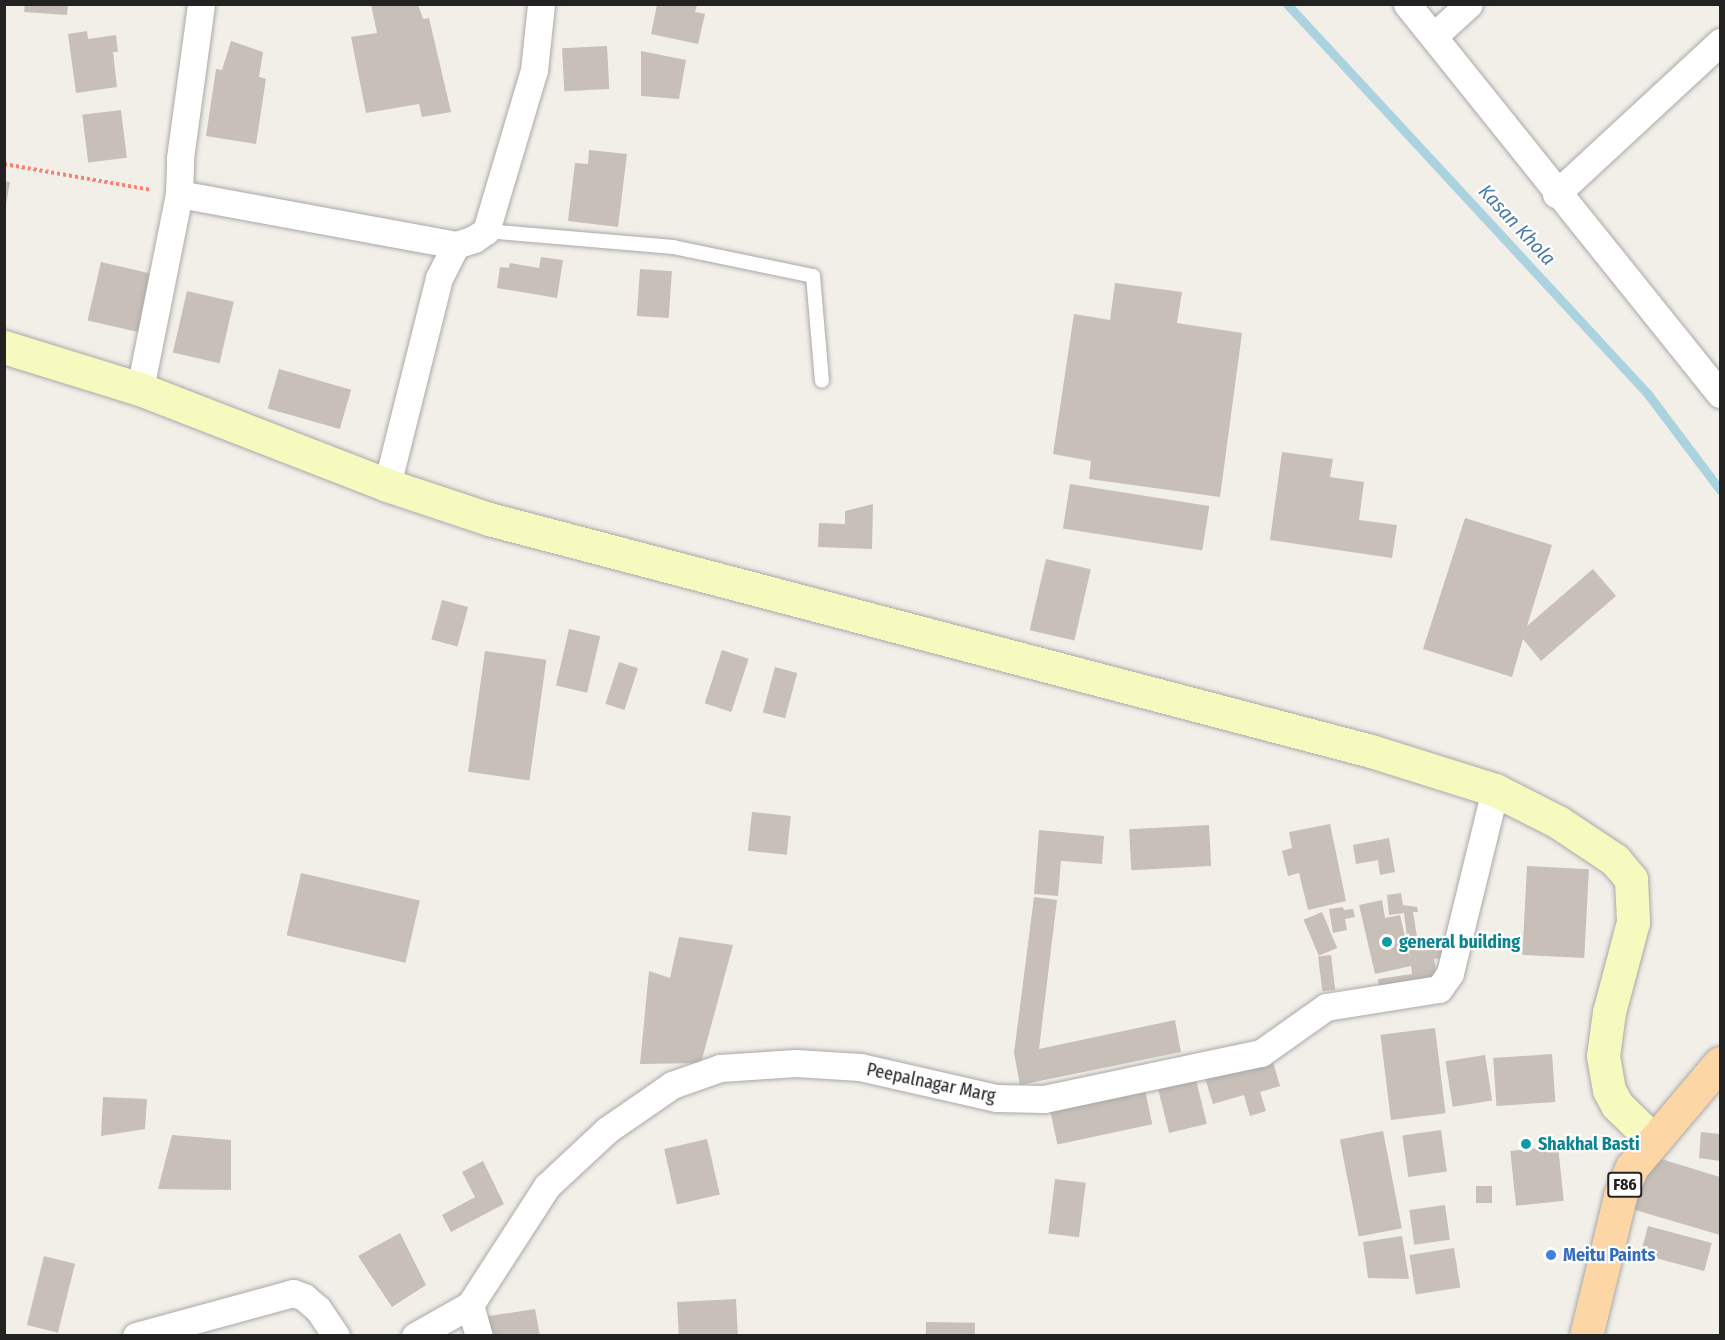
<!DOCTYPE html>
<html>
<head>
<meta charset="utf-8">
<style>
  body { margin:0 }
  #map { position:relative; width:1725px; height:1340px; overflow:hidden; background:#f2efe9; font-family:"Fira Sans Condensed",sans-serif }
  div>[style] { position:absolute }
  .stream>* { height:9px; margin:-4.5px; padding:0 4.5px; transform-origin:4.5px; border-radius:4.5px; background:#aad3df }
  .building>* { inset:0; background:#c7bfb8; transform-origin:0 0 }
  .path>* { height:4px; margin-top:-2px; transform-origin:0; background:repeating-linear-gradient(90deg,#fa8072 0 3px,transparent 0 6px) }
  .roads { filter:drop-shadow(0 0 2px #a9a9a9) drop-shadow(0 0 2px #a9a9a9) }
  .lane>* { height:14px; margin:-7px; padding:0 7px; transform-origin:7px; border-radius:7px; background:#fff }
  .street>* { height:27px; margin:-13.5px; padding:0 13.5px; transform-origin:13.5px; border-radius:13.5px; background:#fff }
  .secondary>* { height:33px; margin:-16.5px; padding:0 16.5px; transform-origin:16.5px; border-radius:16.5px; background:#f7fabf }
  .primary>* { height:33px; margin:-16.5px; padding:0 16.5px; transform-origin:16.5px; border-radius:16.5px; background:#fcd6a4 }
  .dots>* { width:16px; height:16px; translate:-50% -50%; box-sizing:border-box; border:3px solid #fff; border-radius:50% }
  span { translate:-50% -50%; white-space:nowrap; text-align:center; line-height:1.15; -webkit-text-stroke:4.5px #fff; paint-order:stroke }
  .shield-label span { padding:2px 4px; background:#fff; border:2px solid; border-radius:4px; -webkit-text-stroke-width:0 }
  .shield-label { font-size:16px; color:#222; font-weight:700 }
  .culture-label { font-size:18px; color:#0d838f; font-weight:700 }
  .left { translate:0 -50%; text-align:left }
  .street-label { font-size:18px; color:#222 }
  .shop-label { font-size:18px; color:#366cbe; font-weight:700 }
  .water-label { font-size:20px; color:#4a7aab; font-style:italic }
  .frame { position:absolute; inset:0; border:6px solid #222; pointer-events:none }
</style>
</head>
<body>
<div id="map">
  <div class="stream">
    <div style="left:1287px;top:4px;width:530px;rotate:47.22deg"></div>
    <div style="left:1647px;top:393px;width:121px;rotate:53deg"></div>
  </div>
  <div class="building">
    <div style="clip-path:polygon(25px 4px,68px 4px,67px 15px,24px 12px)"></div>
    <div style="clip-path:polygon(371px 4px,418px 4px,423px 19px,429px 18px,451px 112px,422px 117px,419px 104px,366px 113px,351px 37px,377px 33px)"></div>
    <div style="clip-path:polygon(657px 5px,697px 5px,695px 12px,705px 14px,698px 44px,651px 34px)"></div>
    <div style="clip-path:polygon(87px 31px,88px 39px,116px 35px,118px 52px,113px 52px,117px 87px,76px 93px,68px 34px)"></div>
    <div style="clip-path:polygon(231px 41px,263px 52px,259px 77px,266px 79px,256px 144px,206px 136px,216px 69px,222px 70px)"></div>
    <div style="left:607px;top:46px;width:43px;height:45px;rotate:87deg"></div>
    <div style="clip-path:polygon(641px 51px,686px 60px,679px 99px,641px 96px)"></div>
    <div style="left:121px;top:110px;width:48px;height:39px;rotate:83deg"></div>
    <div style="clip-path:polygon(589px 150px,627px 154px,618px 227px,568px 221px,575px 163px,588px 164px)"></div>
    <div style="clip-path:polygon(4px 181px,10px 182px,6px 204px,4px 204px)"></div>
    <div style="clip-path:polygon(541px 257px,563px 260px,557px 298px,497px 288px,500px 267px,509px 268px,510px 263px,539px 268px)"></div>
    <div style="left:101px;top:262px;width:54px;height:60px;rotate:13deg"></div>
    <div style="left:640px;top:269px;width:32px;height:47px;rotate:4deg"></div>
    <div style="clip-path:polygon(1115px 283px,1182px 292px,1177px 323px,1242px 333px,1220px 497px,1089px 479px,1091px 461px,1053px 454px,1074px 314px,1110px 320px)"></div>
    <div style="left:187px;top:291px;width:48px;height:63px;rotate:13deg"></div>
    <div style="left:279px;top:369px;width:75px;height:41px;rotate:16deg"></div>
    <div style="clip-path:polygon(1282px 452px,1333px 459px,1330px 477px,1364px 482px,1359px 520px,1397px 525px,1392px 558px,1270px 540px)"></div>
    <div style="left:1070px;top:484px;width:141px;height:45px;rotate:9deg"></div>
    <div style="clip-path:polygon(873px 504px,872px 549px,818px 547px,819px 523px,845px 524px,845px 511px)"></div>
    <div style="clip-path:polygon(1465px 518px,1552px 545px,1527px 626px,1593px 569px,1616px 596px,1541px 661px,1523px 639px,1512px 677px,1423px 649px)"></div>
    <div style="left:1046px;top:559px;width:46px;height:73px;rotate:13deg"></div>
    <div style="left:442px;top:600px;width:27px;height:41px;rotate:15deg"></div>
    <div style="left:569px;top:629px;width:32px;height:58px;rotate:13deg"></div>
    <div style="left:722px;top:650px;width:28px;height:56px;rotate:18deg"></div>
    <div style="left:485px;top:651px;width:62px;height:122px;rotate:8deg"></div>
    <div style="left:619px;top:662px;width:20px;height:44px;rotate:18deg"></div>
    <div style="left:775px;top:667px;width:23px;height:47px;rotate:15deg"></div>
    <div style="left:752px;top:812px;width:39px;height:39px;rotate:6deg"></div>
    <div style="clip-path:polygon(1330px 824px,1346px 901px,1308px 910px,1299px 873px,1288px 876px,1282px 851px,1292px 848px,1289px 832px)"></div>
    <div style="left:1209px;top:825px;width:41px;height:80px;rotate:87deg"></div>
    <div style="clip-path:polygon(1039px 830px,1104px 836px,1102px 864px,1061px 861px,1058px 896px,1034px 894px)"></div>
    <div style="clip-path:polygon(1389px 838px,1395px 872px,1380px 875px,1378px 860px,1356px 864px,1353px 845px)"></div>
    <div style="left:1527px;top:866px;width:62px;height:89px;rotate:3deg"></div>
    <div style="left:301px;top:873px;width:122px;height:64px;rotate:13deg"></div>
    <div style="clip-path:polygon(1401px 893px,1403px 905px,1417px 907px,1418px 912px,1413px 912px,1418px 943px,1450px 938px,1452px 957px,1434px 959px,1437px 979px,1379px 987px,1378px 979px,1412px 974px,1411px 966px,1375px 974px,1359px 905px,1382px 900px,1385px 918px,1400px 915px,1410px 959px,1404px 913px,1389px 915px,1387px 895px)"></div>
    <div style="clip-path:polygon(1034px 897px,1057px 900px,1039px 1049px,1175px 1020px,1181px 1052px,1020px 1085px,1014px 1053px)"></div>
    <div style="clip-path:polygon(1343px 907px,1344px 910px,1353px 909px,1355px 917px,1345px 919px,1347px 930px,1333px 933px,1329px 909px)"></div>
    <div style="left:1322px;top:912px;width:39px;height:20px;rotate:67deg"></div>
    <div style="clip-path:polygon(679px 937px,733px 945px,701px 1063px,640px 1064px,649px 971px,670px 978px)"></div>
    <div style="left:1331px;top:955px;width:35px;height:13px;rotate:83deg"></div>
    <div style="left:1435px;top:1028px;width:86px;height:55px;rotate:83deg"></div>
    <div style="left:1552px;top:1054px;width:48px;height:59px;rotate:86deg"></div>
    <div style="clip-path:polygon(1271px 1055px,1280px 1086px,1260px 1092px,1266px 1111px,1250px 1116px,1244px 1095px,1213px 1104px,1204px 1075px)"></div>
    <div style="left:1485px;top:1055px;width:46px;height:40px;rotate:81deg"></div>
    <div style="left:1196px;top:1080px;width:45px;height:39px;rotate:76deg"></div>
    <div style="left:1145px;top:1090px;width:35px;height:97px;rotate:78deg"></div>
    <div style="clip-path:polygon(103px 1097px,147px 1099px,145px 1129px,101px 1136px)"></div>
    <div style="left:1441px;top:1130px;width:42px;height:39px;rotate:82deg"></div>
    <div style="left:1383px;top:1131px;width:99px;height:44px;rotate:79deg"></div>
    <div style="clip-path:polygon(1701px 1132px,1720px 1134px,1720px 1161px,1699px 1158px)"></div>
    <div style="clip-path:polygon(172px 1135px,231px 1140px,231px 1190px,158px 1189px)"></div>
    <div style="left:707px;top:1139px;width:57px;height:44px;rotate:77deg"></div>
    <div style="left:1558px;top:1146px;width:55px;height:48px;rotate:84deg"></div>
    <div style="clip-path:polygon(1648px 1155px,1720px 1177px,1720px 1235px,1632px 1209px)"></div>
    <div style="clip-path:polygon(483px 1161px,504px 1204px,451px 1232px,442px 1215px,475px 1197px,462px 1172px)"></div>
    <div style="left:1055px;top:1179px;width:31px;height:55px;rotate:7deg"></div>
    <div style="left:1476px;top:1186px;width:16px;height:17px"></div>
    <div style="left:1445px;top:1205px;width:35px;height:36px;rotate:82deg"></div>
    <div style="left:1648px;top:1226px;width:66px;height:29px;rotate:15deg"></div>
    <div style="clip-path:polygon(400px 1233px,426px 1285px,392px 1307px,358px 1256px)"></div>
    <div style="clip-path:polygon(1402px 1236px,1409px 1279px,1368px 1278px,1363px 1242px)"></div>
    <div style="left:1454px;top:1248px;width:40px;height:45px;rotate:81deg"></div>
    <div style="left:44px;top:1256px;width:32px;height:71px;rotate:14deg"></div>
    <div style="left:736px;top:1299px;width:37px;height:59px;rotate:87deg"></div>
    <div style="clip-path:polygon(535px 1309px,540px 1336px,486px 1336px,483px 1317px)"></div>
    <div style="left:926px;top:1322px;width:49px;height:14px;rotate:1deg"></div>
  </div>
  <div class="path">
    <div style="left:4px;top:164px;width:149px;rotate:10deg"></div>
  </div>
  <div class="roads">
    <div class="lane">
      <div style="left:486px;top:231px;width:188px;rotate:4.9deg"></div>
      <div style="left:673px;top:247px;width:143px;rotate:11.7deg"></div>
      <div style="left:813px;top:276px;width:105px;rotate:85.1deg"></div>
    </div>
    <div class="street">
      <div style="left:1407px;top:4px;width:500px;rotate:51.25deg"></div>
      <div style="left:1434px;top:36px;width:47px;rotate:-42.4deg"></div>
      <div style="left:179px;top:194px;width:282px;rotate:10.4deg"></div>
      <div style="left:456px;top:245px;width:19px;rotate:-18deg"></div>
      <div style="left:474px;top:239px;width:14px;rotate:-34deg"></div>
      <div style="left:486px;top:231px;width:168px;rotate:-73.4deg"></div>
      <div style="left:534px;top:70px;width:66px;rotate:-83.9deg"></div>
      <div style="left:1556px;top:194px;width:224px;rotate:-42.8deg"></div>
      <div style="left:140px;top:389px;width:199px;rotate:-78.7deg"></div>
      <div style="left:179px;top:194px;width:36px;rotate:-88deg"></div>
      <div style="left:180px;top:158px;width:155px;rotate:-82.2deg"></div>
      <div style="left:387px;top:485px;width:213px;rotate:-75.9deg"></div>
      <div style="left:439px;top:278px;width:37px;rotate:-63deg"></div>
      <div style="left:470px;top:1305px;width:32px;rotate:74deg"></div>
      <div style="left:136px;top:1336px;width:163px;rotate:-15.3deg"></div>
      <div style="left:293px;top:1293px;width:12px;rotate:20deg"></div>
      <div style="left:304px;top:1297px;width:18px;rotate:41deg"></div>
      <div style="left:318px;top:1309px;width:32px;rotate:56deg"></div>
      <div style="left:415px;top:1336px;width:63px;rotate:-29.4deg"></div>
      <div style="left:470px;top:1305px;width:142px;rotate:-57.1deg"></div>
      <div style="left:547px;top:1186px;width:82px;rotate:-43deg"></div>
      <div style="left:607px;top:1130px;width:79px;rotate:-34.7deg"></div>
      <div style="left:672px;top:1085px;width:51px;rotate:-19.5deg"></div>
      <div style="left:720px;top:1068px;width:76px;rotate:-3.8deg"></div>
      <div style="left:796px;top:1063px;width:64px;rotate:3.6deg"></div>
      <div style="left:860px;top:1067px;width:139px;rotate:12.8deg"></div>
      <div style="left:996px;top:1098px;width:48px;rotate:1.2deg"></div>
      <div style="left:1044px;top:1099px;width:222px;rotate:-12deg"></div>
      <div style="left:1261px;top:1053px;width:80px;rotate:-35.3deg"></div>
      <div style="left:1326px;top:1007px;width:114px;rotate:-9.1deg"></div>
      <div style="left:1439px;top:989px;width:19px;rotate:-55deg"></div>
      <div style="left:1450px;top:973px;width:188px;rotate:-76.2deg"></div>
    </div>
    <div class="secondary">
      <div style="left:4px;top:347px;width:142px;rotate:17.2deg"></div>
      <div style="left:140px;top:389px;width:265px;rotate:21.2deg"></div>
      <div style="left:387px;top:485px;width:108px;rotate:18.4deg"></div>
      <div style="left:489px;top:519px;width:912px;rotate:14.74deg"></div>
      <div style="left:1371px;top:751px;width:130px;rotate:17.5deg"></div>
      <div style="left:1495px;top:790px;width:71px;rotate:26.9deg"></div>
      <div style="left:1558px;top:822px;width:69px;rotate:33.7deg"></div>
      <div style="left:1615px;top:860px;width:25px;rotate:50deg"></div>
      <div style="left:1631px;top:879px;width:43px;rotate:87.3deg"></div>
      <div style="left:1633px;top:922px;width:93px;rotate:104.9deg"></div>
      <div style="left:1609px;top:1012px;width:44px;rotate:97.8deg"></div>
      <div style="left:1603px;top:1056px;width:35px;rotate:80deg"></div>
      <div style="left:1609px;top:1090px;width:17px;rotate:62deg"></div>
      <div style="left:1617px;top:1105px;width:50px;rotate:44.2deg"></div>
    </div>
    <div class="primary">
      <div style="left:1586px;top:1336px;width:144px;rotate:-76.3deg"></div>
      <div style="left:1620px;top:1196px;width:31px;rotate:-68deg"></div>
      <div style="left:1632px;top:1167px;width:136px;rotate:-49.8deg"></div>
    </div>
  </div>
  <div class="dots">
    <div style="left:1387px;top:942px;background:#0f9aa8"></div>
    <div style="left:1526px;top:1144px;background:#0f9aa8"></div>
    <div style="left:1551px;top:1255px;background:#3f7fe0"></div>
  </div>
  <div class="shield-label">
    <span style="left:1625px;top:1185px">F86</span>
  </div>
  <div class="culture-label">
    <span class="left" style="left:1399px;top:942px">general building</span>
    <span class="left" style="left:1538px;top:1144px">Shakhal Basti</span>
  </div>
  <div class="street-label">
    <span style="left:931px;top:1083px;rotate:12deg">Peepalnagar Marg</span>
  </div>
  <div class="shop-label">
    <span class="left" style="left:1563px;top:1255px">Meitu Paints</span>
  </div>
  <div class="water-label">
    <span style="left:1517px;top:225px;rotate:47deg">Kasan Khola</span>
  </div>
  <div class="frame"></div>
</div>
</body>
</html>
